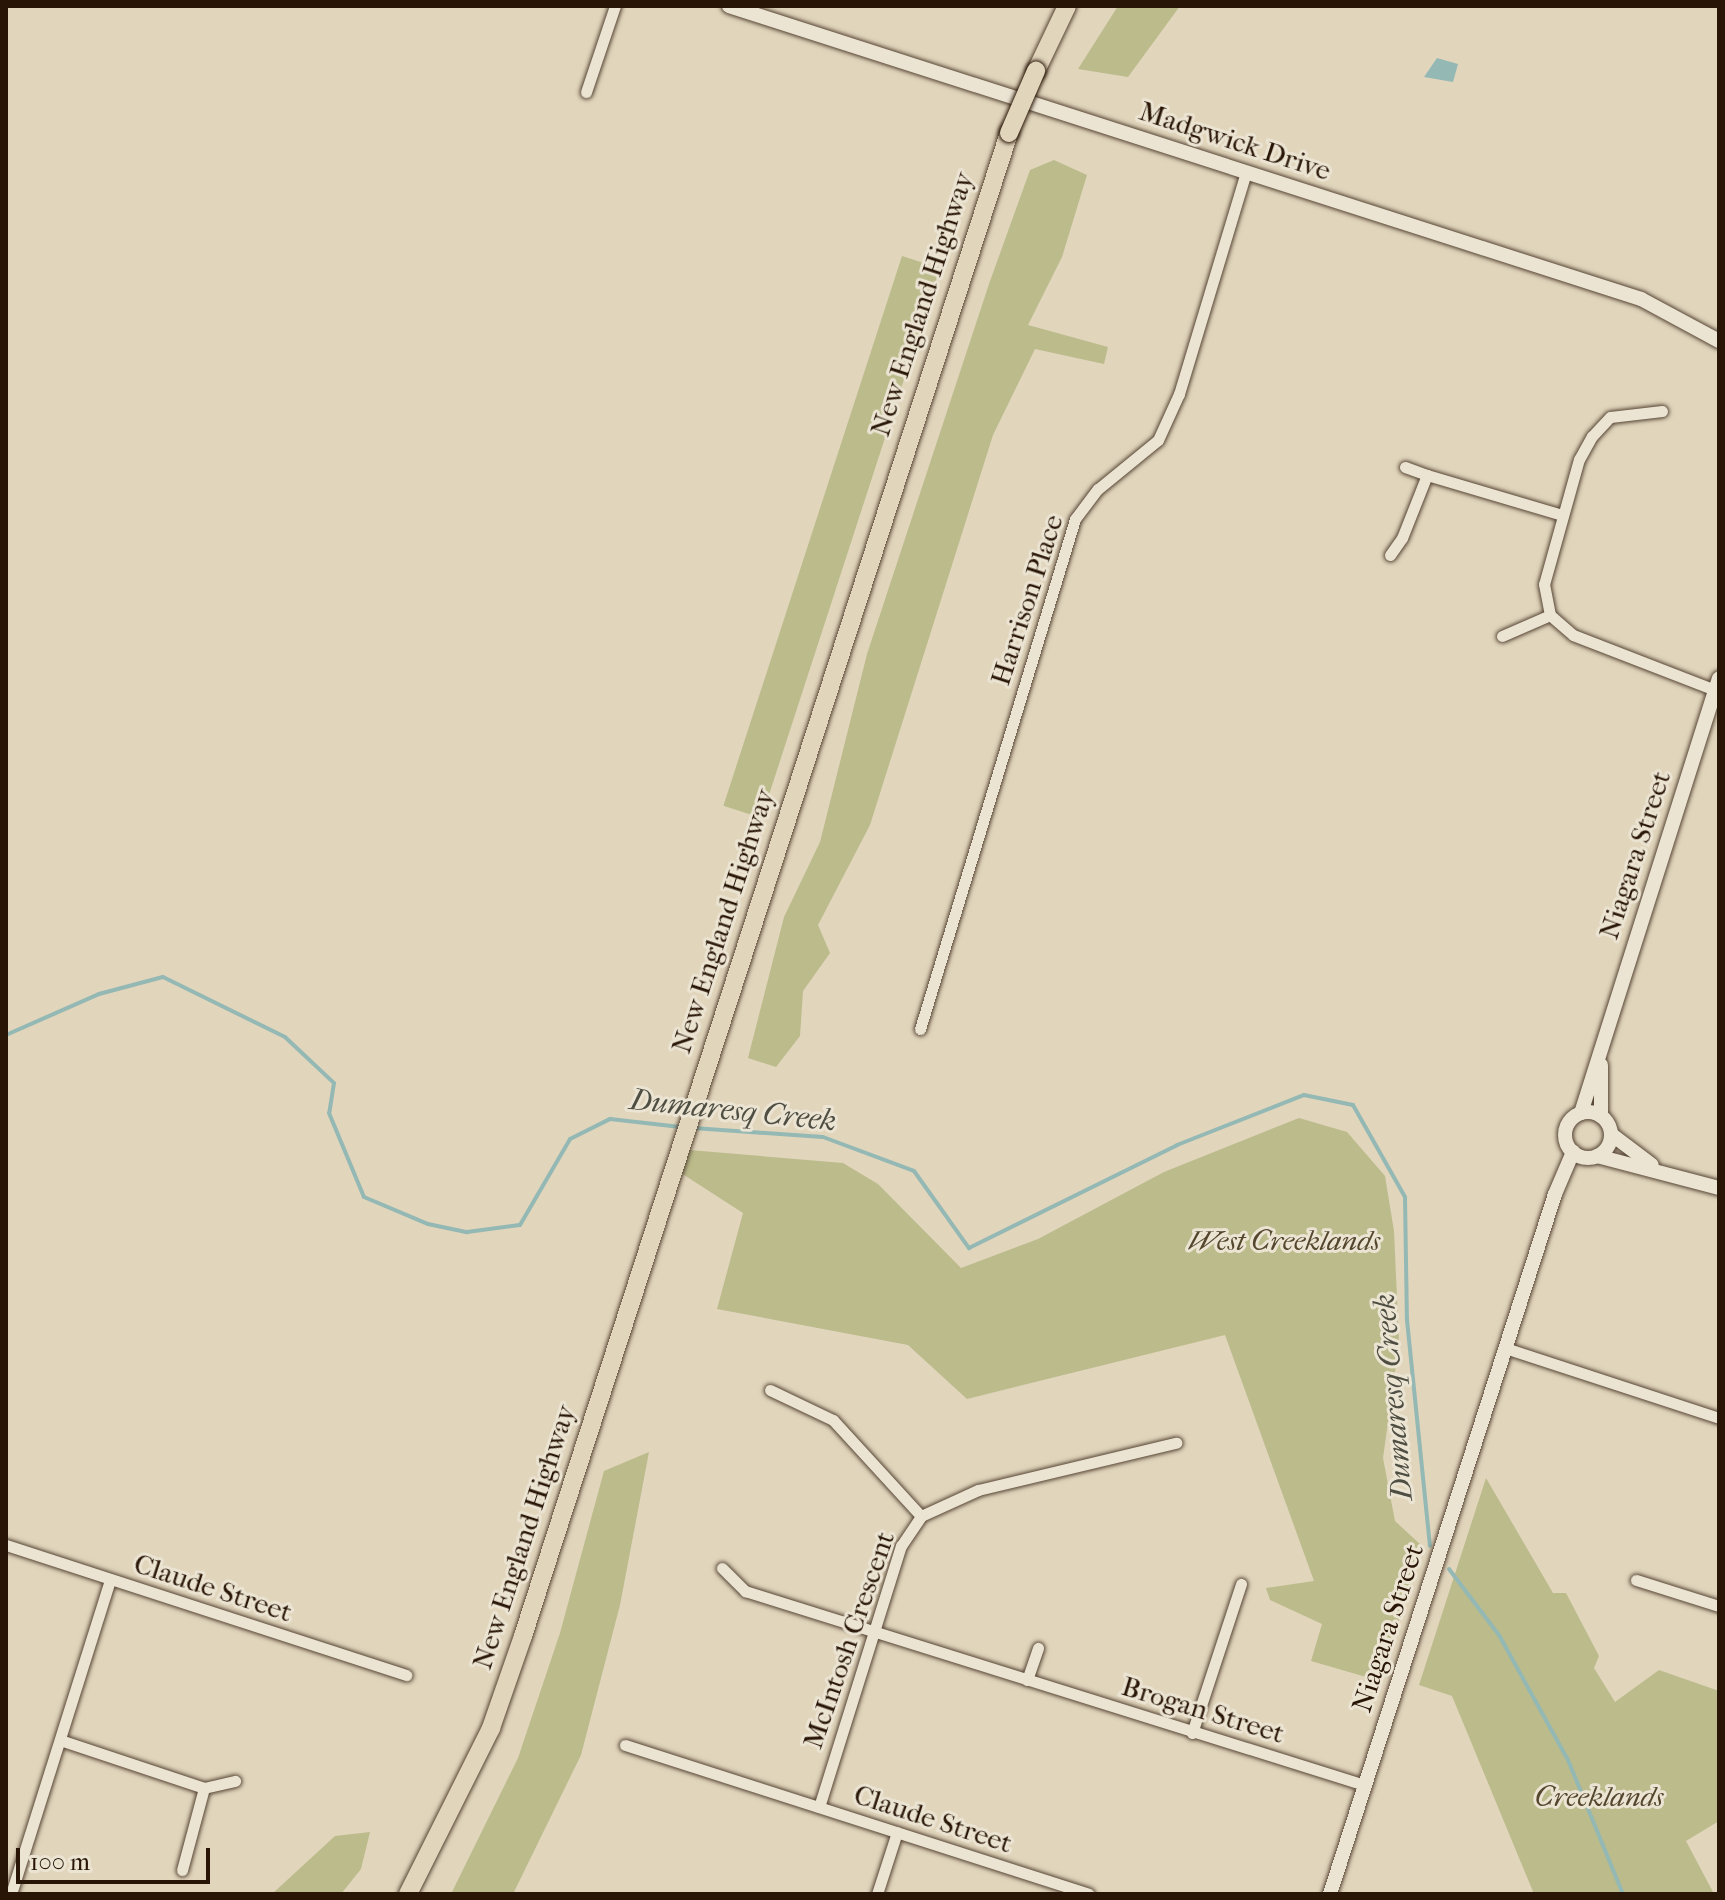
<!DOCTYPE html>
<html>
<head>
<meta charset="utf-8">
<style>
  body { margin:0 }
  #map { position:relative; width:1725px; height:1900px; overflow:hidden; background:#e1d5bc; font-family:"IM FELL French Canon",serif }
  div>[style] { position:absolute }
  .green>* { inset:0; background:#bbbb8b; transform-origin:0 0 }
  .water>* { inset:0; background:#94b8b4 }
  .stream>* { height:4px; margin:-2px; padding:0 2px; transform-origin:2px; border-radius:2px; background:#94b8b4 }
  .roads { filter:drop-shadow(0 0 2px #564534) drop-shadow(0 0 2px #564534) }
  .minor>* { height:11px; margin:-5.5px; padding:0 5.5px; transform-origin:5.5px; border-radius:5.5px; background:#ece4d3 }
  .tertiary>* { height:14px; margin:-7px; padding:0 7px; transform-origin:7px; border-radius:7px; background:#ece4d3 }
  .tertiary>.ring { margin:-7px; padding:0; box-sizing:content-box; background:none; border:14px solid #ece4d3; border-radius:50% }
  .trunk>* { height:18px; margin:-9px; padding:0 9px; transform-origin:9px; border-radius:9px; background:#e1d5bc }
  .bridges { filter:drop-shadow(0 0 2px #281506) drop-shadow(0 0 2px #281506) }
  .trunk-bridge>* { height:18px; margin:-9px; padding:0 9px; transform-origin:9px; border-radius:9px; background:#e1d5bc }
  span { translate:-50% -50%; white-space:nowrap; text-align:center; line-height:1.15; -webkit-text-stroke:6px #ece4d3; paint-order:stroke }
  .street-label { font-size:28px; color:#281506 }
  .park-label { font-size:28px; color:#54472e; font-style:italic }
  .water-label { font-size:30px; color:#4e4e43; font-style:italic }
  .frame { position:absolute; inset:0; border:8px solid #281506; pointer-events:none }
  .scale { position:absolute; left:16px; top:1848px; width:194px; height:36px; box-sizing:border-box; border:4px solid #281506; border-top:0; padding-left:10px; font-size:24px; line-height:28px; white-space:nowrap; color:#281506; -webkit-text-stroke:6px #ece4d3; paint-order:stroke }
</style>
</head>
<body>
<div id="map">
  <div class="green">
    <div style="clip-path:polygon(1118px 6px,1180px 6px,1128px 77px,1078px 69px)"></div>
    <div style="clip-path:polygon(1054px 160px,1087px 175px,1062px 257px,1028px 325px,1108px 347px,1104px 364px,1035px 349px,993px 435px,870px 825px,818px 925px,830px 953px,803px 991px,800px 1036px,776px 1067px,748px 1058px,784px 917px,820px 842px,867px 654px,989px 284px,1030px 170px)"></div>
    <div style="left:902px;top:256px;width:40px;height:578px;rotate:18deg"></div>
    <div style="clip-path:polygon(1299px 1118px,1347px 1132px,1385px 1176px,1394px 1231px,1399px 1343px,1383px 1458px,1395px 1521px,1422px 1546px,1380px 1681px,1311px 1661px,1322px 1624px,1270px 1600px,1266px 1588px,1314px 1581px,1225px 1335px,967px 1399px,908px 1345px,717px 1309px,743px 1213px,681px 1173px,689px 1150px,843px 1163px,878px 1184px,961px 1268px,1038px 1239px,1164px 1172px)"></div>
    <div style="clip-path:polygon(649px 1452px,620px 1605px,581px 1755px,513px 1894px,451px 1894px,518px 1758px,560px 1633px,604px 1471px)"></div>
    <div style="clip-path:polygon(1486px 1478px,1553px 1593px,1566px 1593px,1599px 1656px,1594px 1668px,1615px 1702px,1659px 1670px,1719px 1691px,1719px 1821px,1686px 1841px,1714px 1894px,1534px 1894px,1452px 1696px,1419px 1685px)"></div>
    <div style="clip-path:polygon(370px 1832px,361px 1869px,341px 1894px,272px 1894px,335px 1836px)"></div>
  </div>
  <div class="water">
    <div style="clip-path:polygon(1437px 58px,1458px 64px,1453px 82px,1424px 77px)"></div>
  </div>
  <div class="stream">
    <div style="left:6px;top:1035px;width:102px;rotate:-23.8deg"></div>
    <div style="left:99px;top:994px;width:66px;rotate:-14.9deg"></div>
    <div style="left:163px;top:977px;width:136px;rotate:26.2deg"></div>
    <div style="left:285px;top:1037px;width:67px;rotate:43.2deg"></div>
    <div style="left:334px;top:1083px;width:30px;rotate:99deg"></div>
    <div style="left:329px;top:1113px;width:91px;rotate:67.4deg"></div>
    <div style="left:364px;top:1197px;width:69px;rotate:22.9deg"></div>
    <div style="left:428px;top:1224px;width:40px;rotate:12deg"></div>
    <div style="left:467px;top:1232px;width:53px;rotate:-7.5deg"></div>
    <div style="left:520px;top:1225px;width:99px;rotate:-59.8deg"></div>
    <div style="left:570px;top:1139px;width:45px;rotate:-26.6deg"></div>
    <div style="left:610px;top:1119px;width:71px;rotate:6.4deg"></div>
    <div style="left:693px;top:1128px;width:130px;rotate:4deg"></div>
    <div style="left:823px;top:1137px;width:97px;rotate:20.5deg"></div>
    <div style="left:914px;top:1171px;width:95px;rotate:54.5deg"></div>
    <div style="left:969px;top:1248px;width:232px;rotate:-26.3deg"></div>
    <div style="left:1177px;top:1145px;width:136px;rotate:-21.5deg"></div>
    <div style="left:1304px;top:1095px;width:50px;rotate:11.5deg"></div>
    <div style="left:1353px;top:1105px;width:106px;rotate:60.5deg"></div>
    <div style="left:1405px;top:1197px;width:123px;rotate:89.1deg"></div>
    <div style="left:1407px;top:1320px;width:227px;rotate:84.2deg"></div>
    <div style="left:1449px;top:1569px;width:83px;rotate:52.9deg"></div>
    <div style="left:1499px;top:1635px;width:143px;rotate:61.1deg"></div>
    <div style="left:1568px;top:1760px;width:145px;rotate:67.7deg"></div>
  </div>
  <div class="roads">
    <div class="minor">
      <div style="left:586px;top:92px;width:91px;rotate:-71.4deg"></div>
      <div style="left:1662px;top:411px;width:52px;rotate:173.4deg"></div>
      <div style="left:1610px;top:417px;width:26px;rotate:133deg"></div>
      <div style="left:1592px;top:436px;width:26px;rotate:119deg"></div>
      <div style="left:1579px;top:459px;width:130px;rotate:105.6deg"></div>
      <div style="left:1544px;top:584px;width:32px;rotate:79deg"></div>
      <div style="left:1550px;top:615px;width:30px;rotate:41deg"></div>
      <div style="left:1573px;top:635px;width:152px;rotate:21.2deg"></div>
      <div style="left:1405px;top:467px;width:23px;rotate:20deg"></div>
      <div style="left:1390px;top:555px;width:21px;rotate:-55deg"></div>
      <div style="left:1402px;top:538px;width:68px;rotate:-68.4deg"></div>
      <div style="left:1427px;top:475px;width:141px;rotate:16.5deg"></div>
      <div style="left:1502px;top:636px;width:52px;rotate:-23.6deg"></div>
      <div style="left:920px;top:1029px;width:533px;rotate:-73.09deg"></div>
      <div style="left:1075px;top:519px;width:38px;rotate:-53deg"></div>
      <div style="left:1098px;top:489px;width:77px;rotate:-39.2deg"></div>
      <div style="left:1158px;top:440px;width:51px;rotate:-65.5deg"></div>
      <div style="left:1179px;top:394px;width:232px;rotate:-73.2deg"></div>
      <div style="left:1505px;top:1348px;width:225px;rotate:18.1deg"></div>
      <div style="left:770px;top:1390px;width:70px;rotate:25.5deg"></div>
      <div style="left:833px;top:1420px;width:130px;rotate:47.5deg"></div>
      <div style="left:6px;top:1545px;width:421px;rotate:18deg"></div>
      <div style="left:722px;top:1568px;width:33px;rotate:45deg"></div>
      <div style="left:745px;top:1591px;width:650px;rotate:17.38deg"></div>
      <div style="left:1636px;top:1580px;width:87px;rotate:17.4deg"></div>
      <div style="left:1027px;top:1680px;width:34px;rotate:-71deg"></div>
      <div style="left:1192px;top:1733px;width:157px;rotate:-71.8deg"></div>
      <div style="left:60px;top:1740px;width:152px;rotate:18.4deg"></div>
      <div style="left:204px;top:1788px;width:32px;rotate:-13deg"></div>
      <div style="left:625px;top:1745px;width:487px;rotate:17.8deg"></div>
      <div style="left:819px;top:1807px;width:274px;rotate:-72.6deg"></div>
      <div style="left:901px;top:1546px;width:36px;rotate:-56deg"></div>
      <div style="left:921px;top:1516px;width:63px;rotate:-24.5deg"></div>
      <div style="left:978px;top:1490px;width:204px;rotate:-13.4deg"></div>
      <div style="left:182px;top:1870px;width:85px;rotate:-75deg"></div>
      <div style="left:11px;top:1894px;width:329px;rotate:-72.5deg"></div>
      <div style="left:877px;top:1894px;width:65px;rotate:-72.1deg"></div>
    </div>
    <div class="tertiary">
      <div style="left:729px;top:6px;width:958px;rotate:17.81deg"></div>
      <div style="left:1641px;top:299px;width:89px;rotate:28.3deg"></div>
      <div style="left:1601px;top:1065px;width:51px;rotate:90deg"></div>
      <div class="ring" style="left:1565px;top:1112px;width:32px;height:32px"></div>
      <div style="left:1581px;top:1113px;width:456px;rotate:-72.4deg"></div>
      <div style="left:1611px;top:1134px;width:51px;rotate:37.1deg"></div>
      <div style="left:1597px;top:1156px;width:126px;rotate:14.7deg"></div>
      <div style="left:1330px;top:1894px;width:735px;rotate:-72.18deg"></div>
      <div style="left:1555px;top:1194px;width:46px;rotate:-66.8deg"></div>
    </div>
    <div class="trunk">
      <div style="left:1036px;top:71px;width:72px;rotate:-64.5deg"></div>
      <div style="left:408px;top:1894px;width:186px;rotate:-63.4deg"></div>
      <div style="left:491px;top:1728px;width:97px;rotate:-70.8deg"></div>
      <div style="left:523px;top:1636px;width:1580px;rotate:-72.08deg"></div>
    </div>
  </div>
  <div class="bridges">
    <div class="trunk-bridge">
      <div style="left:1009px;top:133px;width:68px;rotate:-66.5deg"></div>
    </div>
  </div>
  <div class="street-label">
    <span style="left:1235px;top:141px;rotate:18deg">Madgwick Drive</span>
    <span style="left:922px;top:304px;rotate:-72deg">New England Highway</span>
    <span style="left:1027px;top:600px;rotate:-72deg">Harrison Place</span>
    <span style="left:1635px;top:855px;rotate:-72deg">Niagara Street</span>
    <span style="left:723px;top:921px;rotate:-72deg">New England Highway</span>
    <span style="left:524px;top:1537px;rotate:-72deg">New England Highway</span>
    <span style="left:213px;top:1588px;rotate:18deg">Claude Street</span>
    <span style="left:1388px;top:1628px;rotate:-72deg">Niagara Street</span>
    <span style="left:849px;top:1640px;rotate:-71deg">McIntosh Crescent</span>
    <span style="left:1203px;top:1710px;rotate:17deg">Brogan Street</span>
    <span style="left:933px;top:1819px;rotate:18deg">Claude Street</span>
  </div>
  <div class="park-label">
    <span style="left:1284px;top:1241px">West Creeklands</span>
    <span style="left:1599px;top:1797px">Creeklands</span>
  </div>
  <div class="water-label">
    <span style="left:733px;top:1111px;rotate:6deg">Dumaresq Creek</span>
    <span style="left:1394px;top:1397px;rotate:-95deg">Dumaresq Creek</span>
  </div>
  <div class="frame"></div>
  <div class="scale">100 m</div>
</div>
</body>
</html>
